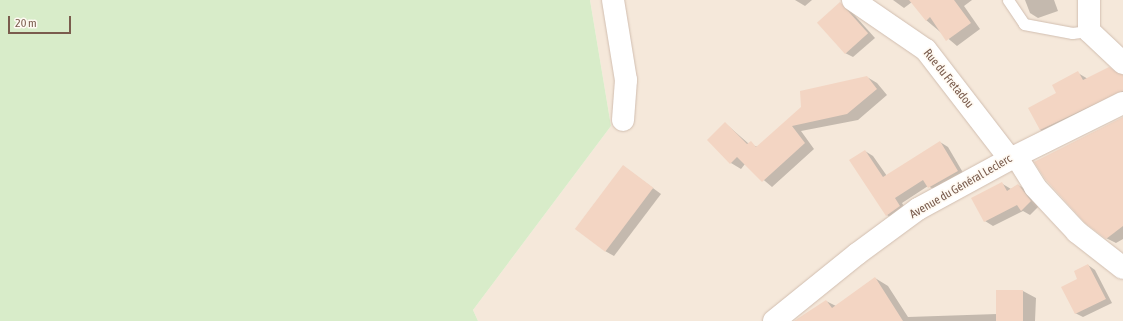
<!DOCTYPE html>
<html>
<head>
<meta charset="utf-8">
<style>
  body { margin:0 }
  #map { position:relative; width:1123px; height:321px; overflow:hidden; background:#fdf6ec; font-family:"Asap Condensed",sans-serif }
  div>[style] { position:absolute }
  .residential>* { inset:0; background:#f5e8da }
  .green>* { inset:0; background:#d8ecc9 }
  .shadow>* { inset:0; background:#0003 }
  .building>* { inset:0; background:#f3d5c3; transform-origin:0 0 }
  .roads { filter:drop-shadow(0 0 1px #d1beb0) drop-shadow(0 0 1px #d1beb0) }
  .service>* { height:11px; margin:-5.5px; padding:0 5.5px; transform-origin:5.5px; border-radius:5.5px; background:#fff }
  .minor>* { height:22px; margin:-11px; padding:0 11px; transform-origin:11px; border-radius:11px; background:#fff }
  .tertiary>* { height:22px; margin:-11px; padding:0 11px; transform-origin:11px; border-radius:11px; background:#fff }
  span { translate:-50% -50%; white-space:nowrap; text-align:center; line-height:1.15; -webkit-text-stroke:3.5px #fffaf3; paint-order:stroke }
  .street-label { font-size:12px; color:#7a5c4d }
  .scale { position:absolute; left:8px; top:16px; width:63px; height:18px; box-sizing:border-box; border:2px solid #7a5c4d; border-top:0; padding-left:5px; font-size:12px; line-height:14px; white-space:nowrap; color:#7a5c4d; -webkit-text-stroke:3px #fffaf3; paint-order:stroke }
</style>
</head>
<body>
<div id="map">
  <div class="residential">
    <div style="clip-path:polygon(590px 0,1123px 0,1123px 321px,478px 321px,473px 310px,611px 126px)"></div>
  </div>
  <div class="green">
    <div style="clip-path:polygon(0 0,590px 0,611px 126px,473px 310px,478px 321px,0 321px)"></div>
  </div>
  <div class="shadow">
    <div style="clip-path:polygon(795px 0,812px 0,805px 6px)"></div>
    <div style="clip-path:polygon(893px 0,972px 0,964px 6px,980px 29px,957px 46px,926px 20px,912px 2px,904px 8px)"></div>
    <div style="clip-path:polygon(1025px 0,1054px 0,1058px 11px,1038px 18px,1030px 13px)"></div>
    <div style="clip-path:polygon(840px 4px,848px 8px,875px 38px,853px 57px,845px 53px)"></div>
    <div style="clip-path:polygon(1078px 73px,1088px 79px,1123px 76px,1123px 97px,1049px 134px,1040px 130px,1058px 94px)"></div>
    <div style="clip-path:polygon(867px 77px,877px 83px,887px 95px,858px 120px,801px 131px,814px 149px,772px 187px,745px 164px,741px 169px,731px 163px,725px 123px,749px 144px,758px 147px)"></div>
    <div style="clip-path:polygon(1123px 118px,1123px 239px,1116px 243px,1106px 238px)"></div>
    <div style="clip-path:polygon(940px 142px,948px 147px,965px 176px,937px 191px,928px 186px,902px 203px,907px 211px,894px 220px,887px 215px,865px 151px,873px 156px,887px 176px)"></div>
    <div style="clip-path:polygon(623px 166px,661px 194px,614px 256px,605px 251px)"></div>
    <div style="clip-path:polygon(1001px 183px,1011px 189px,1018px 185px,1027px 190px,1039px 206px,1030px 215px,1023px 211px,993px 226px,985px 221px)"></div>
    <div style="clip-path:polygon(1088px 265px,1095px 270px,1112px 303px,1083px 317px,1075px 313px,1079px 279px)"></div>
    <div style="clip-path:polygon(875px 278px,888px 286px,908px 317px,997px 314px,997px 291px,1023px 291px,1036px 298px,1035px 321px,802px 321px,826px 301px,836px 306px)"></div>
  </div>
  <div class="building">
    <div style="clip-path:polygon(909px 0,954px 0,971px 23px,946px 41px,930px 17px,926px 21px)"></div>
    <div style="left:840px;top:2px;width:42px;height:31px;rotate:48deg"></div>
    <div style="clip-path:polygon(1109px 67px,1123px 75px,1123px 91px,1040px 130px,1028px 108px,1056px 93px,1052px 85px,1078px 71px,1083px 80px)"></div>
    <div style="clip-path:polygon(867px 76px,877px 89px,847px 114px,792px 126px,805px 143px,762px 182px,737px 157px,730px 164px,707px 140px,725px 122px,747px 144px,751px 141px,756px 147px,801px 107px,800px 91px)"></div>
    <div style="clip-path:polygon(1123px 117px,1123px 226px,1106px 239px,1085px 223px,1045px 179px,1034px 162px)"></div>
    <div style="clip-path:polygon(940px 141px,958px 171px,928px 188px,923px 180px,895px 198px,900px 206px,886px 216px,849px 160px,865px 150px,883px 177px)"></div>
    <div style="left:623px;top:165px;width:38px;height:80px;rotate:37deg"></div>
    <div style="clip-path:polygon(1002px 182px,1007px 191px,1018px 184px,1031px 201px,1021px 211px,1017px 205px,984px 222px,971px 198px)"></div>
    <div style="clip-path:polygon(1088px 264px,1106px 299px,1075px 314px,1061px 287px,1077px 279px,1074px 271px)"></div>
    <div style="clip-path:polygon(875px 277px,903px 321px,794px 321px,826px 300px,832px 308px)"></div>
    <div style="left:996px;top:290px;width:27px;height:31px"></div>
  </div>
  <div class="roads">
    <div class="service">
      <div style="left:1008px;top:0;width:29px;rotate:56deg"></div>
      <div style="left:1024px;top:24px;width:49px;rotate:10.6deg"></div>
      <div style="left:1072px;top:33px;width:17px;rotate:-7deg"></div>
    </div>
    <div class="minor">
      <div style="left:613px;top:0;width:81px;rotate:80.8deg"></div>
      <div style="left:626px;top:80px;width:40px;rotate:94.3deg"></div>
      <div style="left:853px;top:0;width:88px;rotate:34.4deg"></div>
      <div style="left:926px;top:50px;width:138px;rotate:52.4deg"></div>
      <div style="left:1089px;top:0;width:31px;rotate:90deg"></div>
      <div style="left:1089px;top:31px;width:47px;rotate:43.3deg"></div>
      <div style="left:1016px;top:156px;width:36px;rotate:58deg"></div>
      <div style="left:1035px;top:187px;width:62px;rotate:47deg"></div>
      <div style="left:1077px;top:232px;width:58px;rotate:38deg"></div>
    </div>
    <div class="tertiary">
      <div style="left:774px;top:321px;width:107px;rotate:-38.9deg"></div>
      <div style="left:857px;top:254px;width:76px;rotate:-36.4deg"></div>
      <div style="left:918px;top:209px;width:105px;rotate:-28.5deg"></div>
      <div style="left:1010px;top:159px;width:126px;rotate:-26.4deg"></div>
    </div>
  </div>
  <div class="street-label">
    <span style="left:948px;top:79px;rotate:51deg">Rue du Fretadou</span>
    <span style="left:961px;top:187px;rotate:-30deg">Avenue du Général Leclerc</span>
  </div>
  <div class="scale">20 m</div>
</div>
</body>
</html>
